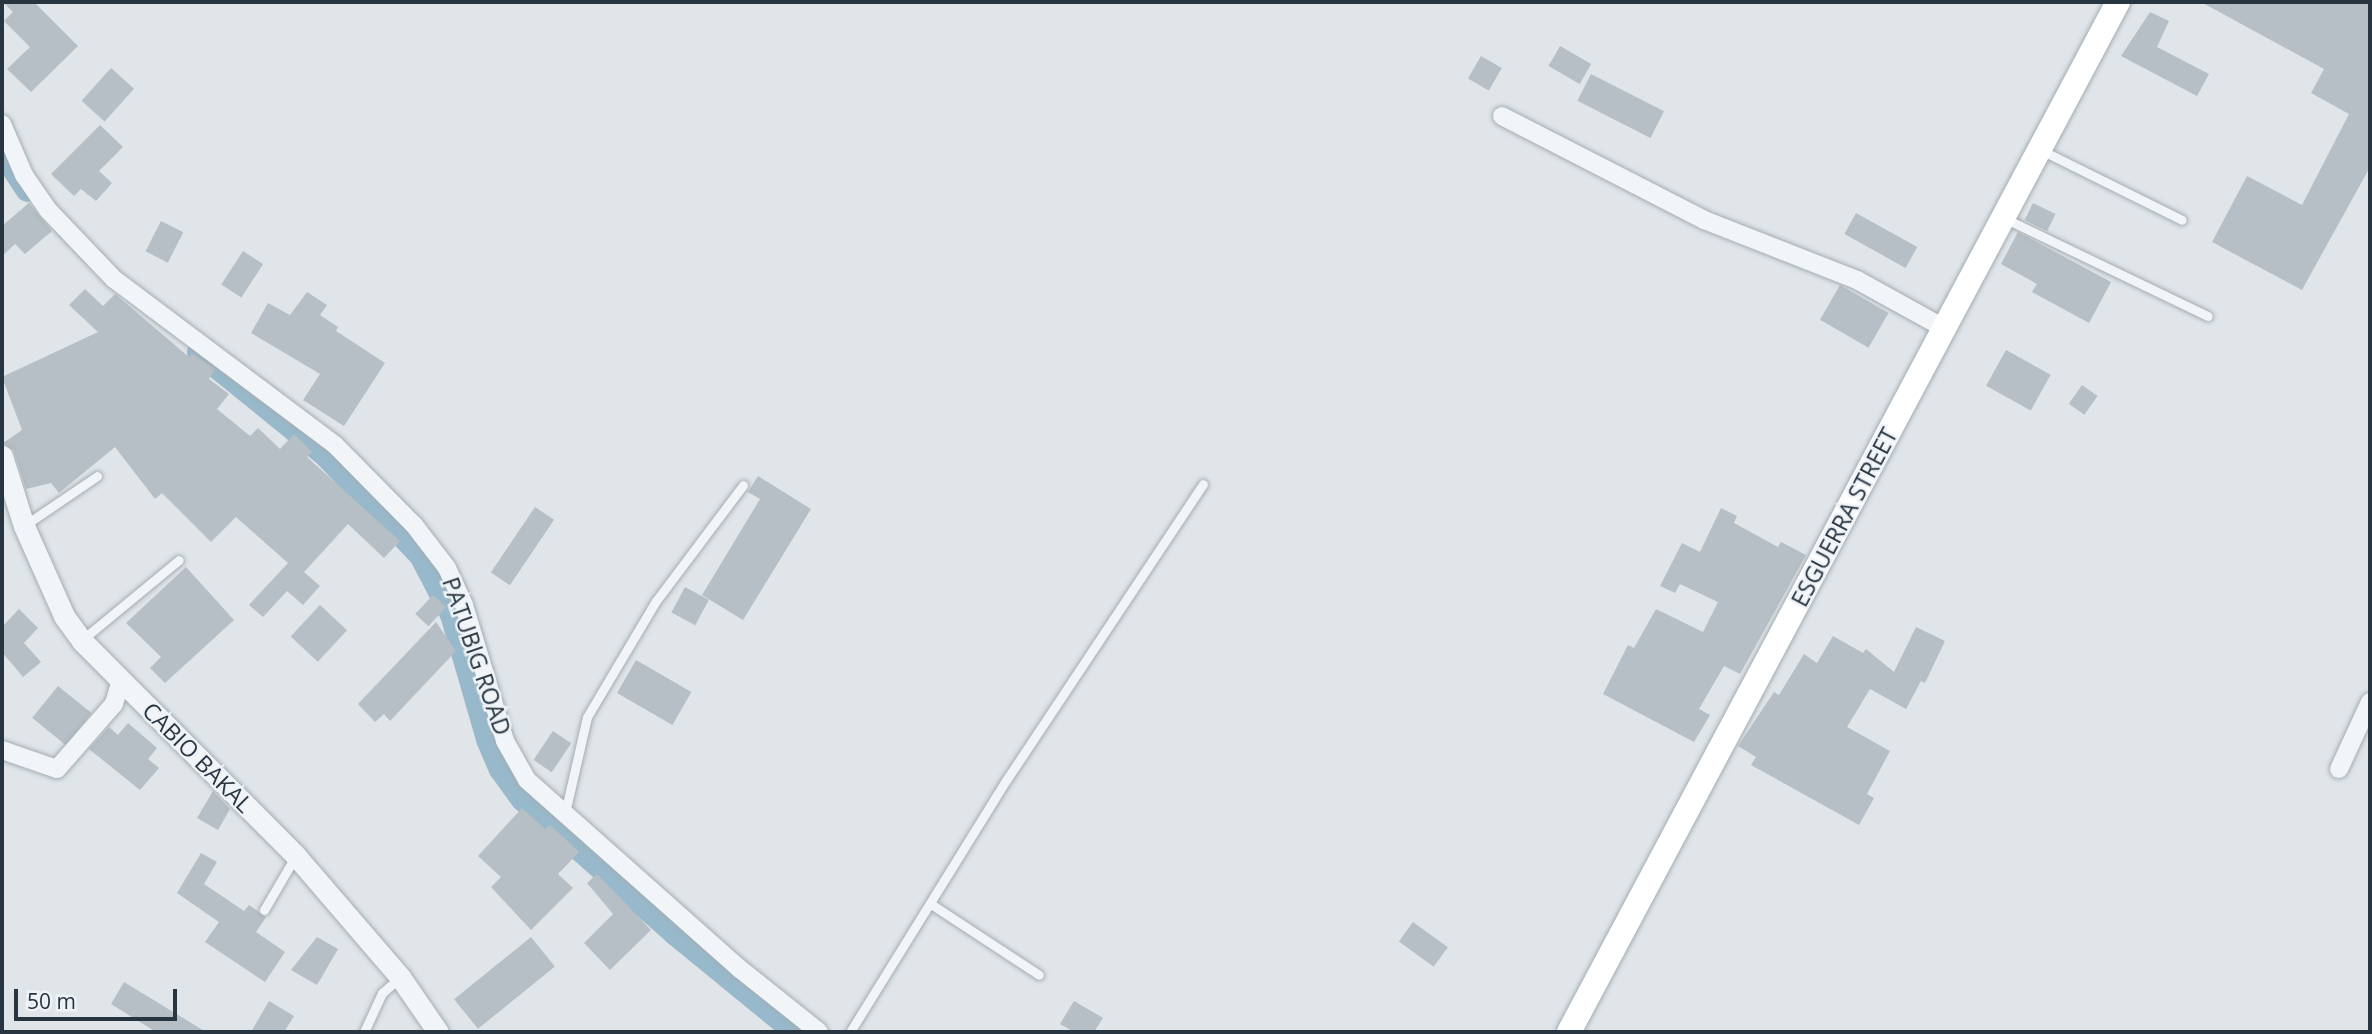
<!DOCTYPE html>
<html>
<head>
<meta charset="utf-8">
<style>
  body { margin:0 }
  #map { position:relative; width:2372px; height:1034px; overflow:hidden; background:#dfe5e9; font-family:"Open Sans",sans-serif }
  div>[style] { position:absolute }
  .canal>* { height:23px; margin:-11.5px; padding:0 11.5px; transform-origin:11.5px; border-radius:11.5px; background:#98b9cb }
  .building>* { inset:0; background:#b6bfc6; transform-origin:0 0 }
  .roads { filter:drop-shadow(0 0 2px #a4adb3) drop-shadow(0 0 2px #a4adb3) }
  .service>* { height:9px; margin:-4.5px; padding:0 4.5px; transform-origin:4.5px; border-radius:4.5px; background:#f2f5f7 }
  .minor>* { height:18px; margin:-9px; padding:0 9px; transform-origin:9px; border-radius:9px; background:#f2f5f7 }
  .tertiary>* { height:21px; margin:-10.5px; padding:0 10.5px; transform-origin:10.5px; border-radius:10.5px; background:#f2f5f7 }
  .secondary>* { height:24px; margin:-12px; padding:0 12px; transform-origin:12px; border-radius:12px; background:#fff }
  span { translate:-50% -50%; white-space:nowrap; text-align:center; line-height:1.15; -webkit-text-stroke:5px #eff3f7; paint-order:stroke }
  .street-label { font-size:23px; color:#273541 }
  .frame { position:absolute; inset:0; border:4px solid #273541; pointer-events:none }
  .scale { position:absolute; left:14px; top:989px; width:163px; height:32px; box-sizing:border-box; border:4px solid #273541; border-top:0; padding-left:9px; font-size:21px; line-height:24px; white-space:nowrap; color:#273541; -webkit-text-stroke:5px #eff3f7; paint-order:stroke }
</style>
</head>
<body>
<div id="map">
  <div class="canal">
    <div style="left:2px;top:152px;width:45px;rotate:56.7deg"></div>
    <div style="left:198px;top:352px;width:164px;rotate:39deg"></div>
    <div style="left:325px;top:455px;width:138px;rotate:46.5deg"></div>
    <div style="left:420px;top:555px;width:67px;rotate:62.3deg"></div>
    <div style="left:451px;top:614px;width:130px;rotate:73.9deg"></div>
    <div style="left:487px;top:739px;width:33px;rotate:67deg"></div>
    <div style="left:500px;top:769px;width:37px;rotate:54deg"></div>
    <div style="left:522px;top:799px;width:203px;rotate:41.4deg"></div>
    <div style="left:674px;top:933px;width:156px;rotate:39.3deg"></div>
  </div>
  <div class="building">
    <div style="clip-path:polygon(3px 2px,34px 2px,78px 46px,31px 92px,7px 69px,30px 47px,4px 21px,13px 12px)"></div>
    <div style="clip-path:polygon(2201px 2px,2370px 2px,2370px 167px,2302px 290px,2212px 242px,2247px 176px,2302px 205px,2349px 114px,2311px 93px,2324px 69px)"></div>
    <div style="clip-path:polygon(2150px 12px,2169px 21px,2157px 47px,2209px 74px,2197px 96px,2121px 56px)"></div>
    <div style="left:1560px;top:46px;width:36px;height:23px;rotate:30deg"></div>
    <div style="left:1481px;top:56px;width:24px;height:26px;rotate:30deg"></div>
    <div style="left:111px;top:68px;width:31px;height:44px;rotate:42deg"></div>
    <div style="left:1591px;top:74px;width:82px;height:30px;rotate:27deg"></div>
    <div style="clip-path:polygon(100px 125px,123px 147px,99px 171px,112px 183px,96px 201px,81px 189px,74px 196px,51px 174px)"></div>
    <div style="clip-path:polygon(29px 203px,52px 231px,25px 254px,15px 244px,2px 256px,2px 226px)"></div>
    <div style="left:2033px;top:203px;width:25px;height:19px;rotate:26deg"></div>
    <div style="left:1856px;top:213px;width:70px;height:24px;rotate:29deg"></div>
    <div style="left:161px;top:221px;width:25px;height:34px;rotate:27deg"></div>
    <div style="clip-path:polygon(2018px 232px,2111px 282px,2089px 323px,2032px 292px,2037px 284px,2001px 264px)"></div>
    <div style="left:243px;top:251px;width:24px;height:40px;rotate:33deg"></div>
    <div style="left:1840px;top:285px;width:56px;height:40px;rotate:30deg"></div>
    <div style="clip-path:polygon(85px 289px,103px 306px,115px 294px,189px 357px,192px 353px,215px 369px,209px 379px,229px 394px,217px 409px,250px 436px,258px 428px,280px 449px,294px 434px,312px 452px,307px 457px,400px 541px,384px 558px,348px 524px,304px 572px,320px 586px,303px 605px,287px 591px,263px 617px,249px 605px,288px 563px,236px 517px,211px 542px,162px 493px,155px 499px,115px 447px,59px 493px,51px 483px,26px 489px,14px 451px,3px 443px,22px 430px,2px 377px,98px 332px,69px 305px)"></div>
    <div style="clip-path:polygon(307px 292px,327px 305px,320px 315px,338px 327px,336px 331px,385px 363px,344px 426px,303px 400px,320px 374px,251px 333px,268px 303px,290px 315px)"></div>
    <div style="left:2006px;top:350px;width:51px;height:41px;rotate:29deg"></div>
    <div style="left:2082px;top:385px;width:19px;height:23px;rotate:35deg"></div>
    <div style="clip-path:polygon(758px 476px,811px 509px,743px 620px,702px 595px,760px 499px,748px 492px)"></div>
    <div style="left:535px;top:507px;width:23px;height:79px;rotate:34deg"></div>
    <div style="clip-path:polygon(1721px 508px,1737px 516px,1734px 523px,1778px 547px,1781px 542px,1806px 555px,1740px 674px,1724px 666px,1699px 709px,1710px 715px,1694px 742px,1603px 694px,1628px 645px,1634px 648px,1656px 609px,1703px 632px,1718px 602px,1680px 584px,1675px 593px,1660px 586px,1682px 543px,1700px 552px)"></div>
    <div style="clip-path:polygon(186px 567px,234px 620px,165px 683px,150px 668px,161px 657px,126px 623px)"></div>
    <div style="left:685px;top:587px;width:27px;height:29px;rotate:28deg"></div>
    <div style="left:433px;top:595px;width:18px;height:26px;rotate:43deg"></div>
    <div style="left:320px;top:605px;width:37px;height:43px;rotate:43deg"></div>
    <div style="clip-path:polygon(19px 609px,38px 628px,24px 643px,41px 662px,23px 677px,2px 652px,2px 627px)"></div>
    <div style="clip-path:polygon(436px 622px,456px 651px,390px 721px,384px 714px,375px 722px,358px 704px)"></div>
    <div style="clip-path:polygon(1916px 627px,1945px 641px,1925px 683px,1921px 681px,1906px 709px,1870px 689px,1847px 727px,1890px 751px,1867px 794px,1874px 798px,1859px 825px,1751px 765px,1756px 757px,1738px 746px,1774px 692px,1779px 695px,1804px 654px,1817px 663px,1833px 636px,1863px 653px,1866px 649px,1894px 672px)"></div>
    <div style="left:636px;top:660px;width:64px;height:38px;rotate:30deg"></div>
    <div style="left:58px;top:686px;width:43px;height:41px;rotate:39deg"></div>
    <div style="clip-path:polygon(128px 723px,157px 748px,148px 759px,159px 768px,140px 790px,89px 749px,109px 727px,118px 735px)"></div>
    <div style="left:553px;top:731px;width:22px;height:35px;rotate:34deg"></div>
    <div style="clip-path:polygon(213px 791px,230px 809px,218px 830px,197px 818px)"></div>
    <div style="clip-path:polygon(522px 808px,545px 829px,550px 825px,579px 852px,558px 874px,573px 888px,531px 930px,491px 887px,501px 877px,478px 856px)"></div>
    <div style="clip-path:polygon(201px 853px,217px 862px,204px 884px,244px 911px,249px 905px,266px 917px,256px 932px,285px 952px,265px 982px,205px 942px,219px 922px,177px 893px)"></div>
    <div style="clip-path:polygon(597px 874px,651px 930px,610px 970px,584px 943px,613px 914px,587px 883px)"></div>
    <div style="left:1413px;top:922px;width:43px;height:24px;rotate:36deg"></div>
    <div style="clip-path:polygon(317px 937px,338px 949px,317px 985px,291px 970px)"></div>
    <div style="left:531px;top:937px;width:38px;height:99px;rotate:51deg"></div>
    <div style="clip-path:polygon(124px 982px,206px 1032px,156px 1032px,111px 1004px)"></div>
    <div style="clip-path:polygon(269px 1001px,294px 1016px,284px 1032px,251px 1032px)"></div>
    <div style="clip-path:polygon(1074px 1001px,1103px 1018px,1094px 1032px,1074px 1032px,1060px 1024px)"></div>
  </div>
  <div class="roads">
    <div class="service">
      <div style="left:2041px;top:150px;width:157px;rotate:26.4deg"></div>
      <div style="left:2004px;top:218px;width:226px;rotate:25.7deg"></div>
      <div style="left:25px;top:525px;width:87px;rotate:-34.2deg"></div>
      <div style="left:83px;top:639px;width:124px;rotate:-39.5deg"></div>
      <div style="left:565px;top:813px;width:98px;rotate:-77.1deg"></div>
      <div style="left:587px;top:717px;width:135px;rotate:-59.3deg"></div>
      <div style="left:656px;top:601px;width:145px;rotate:-53.1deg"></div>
      <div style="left:931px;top:904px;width:129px;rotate:33.3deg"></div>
      <div style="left:264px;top:910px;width:61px;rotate:-59.7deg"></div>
      <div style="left:364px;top:1032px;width:43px;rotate:-65.2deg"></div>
      <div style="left:382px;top:993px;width:23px;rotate:-41deg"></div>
      <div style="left:850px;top:1032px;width:298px;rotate:-58.2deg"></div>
      <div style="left:1007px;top:779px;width:354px;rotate:-56.4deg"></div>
    </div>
    <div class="minor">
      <div style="left:1502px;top:116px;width:227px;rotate:27.2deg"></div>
      <div style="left:1704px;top:220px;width:164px;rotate:21.4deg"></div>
      <div style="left:1857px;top:280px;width:99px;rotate:28.9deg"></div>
      <div style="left:2px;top:124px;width:56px;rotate:66.7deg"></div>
      <div style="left:24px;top:175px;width:42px;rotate:55.6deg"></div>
      <div style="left:48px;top:210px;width:95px;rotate:46.3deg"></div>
      <div style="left:114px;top:279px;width:276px;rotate:36.9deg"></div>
      <div style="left:335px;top:445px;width:112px;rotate:45.4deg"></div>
      <div style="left:414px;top:525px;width:54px;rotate:52.5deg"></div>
      <div style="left:447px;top:568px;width:41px;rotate:65.3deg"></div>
      <div style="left:464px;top:605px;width:142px;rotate:73.2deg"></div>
      <div style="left:505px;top:741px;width:45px;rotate:60.6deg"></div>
      <div style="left:527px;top:780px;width:285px;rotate:41.6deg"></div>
      <div style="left:740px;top:969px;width:101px;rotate:38.6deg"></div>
      <div style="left:2px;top:750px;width:58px;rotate:19.1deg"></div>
      <div style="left:57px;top:769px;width:86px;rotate:-48.8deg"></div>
      <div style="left:114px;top:704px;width:26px;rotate:-74deg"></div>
      <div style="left:2339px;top:769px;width:74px;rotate:-65.2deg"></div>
    </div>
    <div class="tertiary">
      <div style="left:2px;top:456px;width:73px;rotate:72.6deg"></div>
      <div style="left:24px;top:526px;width:98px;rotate:66deg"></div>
      <div style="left:64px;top:616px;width:31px;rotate:54deg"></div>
      <div style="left:82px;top:641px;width:303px;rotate:45.1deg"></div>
      <div style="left:296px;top:856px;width:160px;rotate:49.3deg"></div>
      <div style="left:400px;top:977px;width:67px;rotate:55.4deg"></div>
    </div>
    <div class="secondary">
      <div style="left:1569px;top:1032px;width:1167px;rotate:-61.94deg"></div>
    </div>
  </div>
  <div class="street-label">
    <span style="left:1844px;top:517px;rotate:-62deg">ESGUERRA STREET</span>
    <span style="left:477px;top:656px;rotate:71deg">PATUBIG ROAD</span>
    <span style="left:198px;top:757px;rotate:45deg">CABIO BAKAL</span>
  </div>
  <div class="frame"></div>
  <div class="scale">50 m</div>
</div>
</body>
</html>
